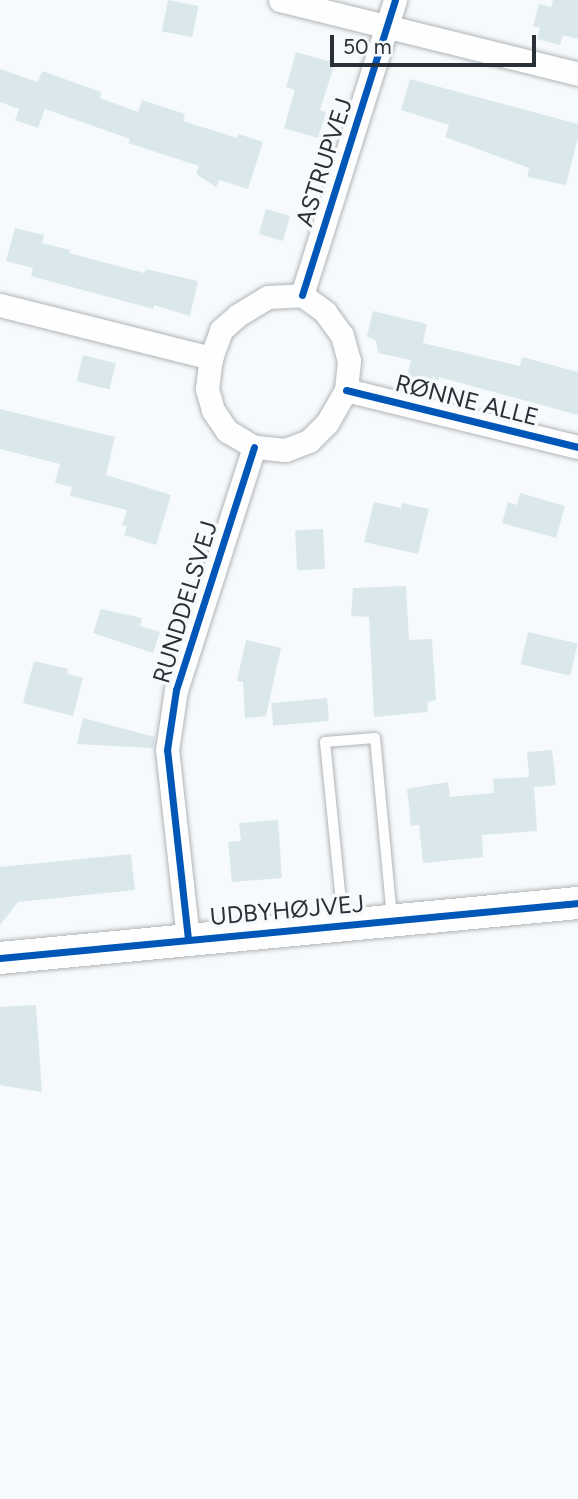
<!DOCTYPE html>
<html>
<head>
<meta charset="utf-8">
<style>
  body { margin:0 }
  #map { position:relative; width:578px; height:1499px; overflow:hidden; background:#f7fafc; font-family:Figtree,sans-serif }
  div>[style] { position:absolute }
  .building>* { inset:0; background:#dae8ec; transform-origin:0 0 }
  .roads { filter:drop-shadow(0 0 2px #b0b5b9) drop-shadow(0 0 2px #b0b5b9) }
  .lane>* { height:10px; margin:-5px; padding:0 5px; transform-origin:5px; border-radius:5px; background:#fefeff }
  .street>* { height:23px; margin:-11.5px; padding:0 11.5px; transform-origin:11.5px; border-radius:11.5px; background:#fefeff }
  .secondary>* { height:32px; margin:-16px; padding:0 16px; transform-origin:16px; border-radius:16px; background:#fefeff }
  .cycleway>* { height:7px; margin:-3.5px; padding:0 3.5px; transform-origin:3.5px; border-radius:3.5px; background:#0057b8 }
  span { translate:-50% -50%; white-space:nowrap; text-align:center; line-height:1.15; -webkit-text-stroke:7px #f6fafd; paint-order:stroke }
  .street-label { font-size:24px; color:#2a3037 }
  .scale { position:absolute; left:330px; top:35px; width:206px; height:32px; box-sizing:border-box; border:4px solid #2a3037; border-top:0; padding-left:9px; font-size:21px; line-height:24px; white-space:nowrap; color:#2a3037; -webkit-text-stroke:5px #f6fafd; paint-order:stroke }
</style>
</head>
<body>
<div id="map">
  <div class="building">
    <div style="left:168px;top:0;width:31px;height:32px;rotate:11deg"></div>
    <div style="clip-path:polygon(553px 0,578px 0,578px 39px,563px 35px,560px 45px,537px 39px,540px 28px,533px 26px,539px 4px,551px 7px)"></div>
    <div style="clip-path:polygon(296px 52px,335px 63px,320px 110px,326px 112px,318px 138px,284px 128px,295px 90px,286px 87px)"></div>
    <div style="clip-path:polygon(0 69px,38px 82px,42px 71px,101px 92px,100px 98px,138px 112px,142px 100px,185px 114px,183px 121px,237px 138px,239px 134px,263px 142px,248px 189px,219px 180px,216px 187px,196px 174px,199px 166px,128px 143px,130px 139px,45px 109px,38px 128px,15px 120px,19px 109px,0 102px)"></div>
    <div style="clip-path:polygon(410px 79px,578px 124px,578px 138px,566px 185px,527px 177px,529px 168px,445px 137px,449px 125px,401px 110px)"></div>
    <div style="left:266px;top:209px;width:25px;height:26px;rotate:16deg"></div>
    <div style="clip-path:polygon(15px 228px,44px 235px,42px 243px,70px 250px,69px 253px,144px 273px,146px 269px,198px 281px,190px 316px,154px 305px,153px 309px,31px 276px,33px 268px,6px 261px)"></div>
    <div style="clip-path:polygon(373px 311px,427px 324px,423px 343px,520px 366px,522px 357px,578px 372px,578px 415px,439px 377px,438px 383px,407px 376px,411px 360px,378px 353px,376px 341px,367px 336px)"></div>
    <div style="left:83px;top:355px;width:34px;height:27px;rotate:14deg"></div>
    <div style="clip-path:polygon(0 409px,115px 437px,106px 475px,171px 495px,156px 545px,124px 535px,127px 526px,122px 525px,127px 510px,70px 496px,72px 487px,55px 483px,60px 464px,0 449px)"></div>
    <div style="clip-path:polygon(520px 493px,565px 506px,556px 538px,502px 523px,508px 502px,517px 505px)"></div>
    <div style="clip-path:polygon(374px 502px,401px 508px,402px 503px,429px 509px,418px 554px,364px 542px)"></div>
    <div style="left:323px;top:529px;width:40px;height:28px;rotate:87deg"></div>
    <div style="clip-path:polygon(406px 586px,409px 640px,432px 639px,436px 700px,427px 702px,428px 712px,374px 717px,369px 617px,351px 616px,353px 588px)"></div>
    <div style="clip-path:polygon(101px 609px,142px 618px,140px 626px,160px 632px,153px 653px,93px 633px)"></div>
    <div style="left:528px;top:632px;width:51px;height:33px;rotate:13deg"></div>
    <div style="clip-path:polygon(246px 640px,281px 648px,266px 716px,245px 718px,243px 682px,237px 681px)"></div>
    <div style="clip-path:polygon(34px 661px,68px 669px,67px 674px,83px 678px,73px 716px,23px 703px)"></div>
    <div style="left:327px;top:698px;width:23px;height:56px;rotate:85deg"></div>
    <div style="clip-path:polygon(83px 718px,155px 737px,153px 748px,77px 744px)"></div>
    <div style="clip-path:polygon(552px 750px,556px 785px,534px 787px,537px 831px,482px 835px,483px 857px,423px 863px,419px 825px,411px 826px,407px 789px,448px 782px,450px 797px,494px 793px,493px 779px,529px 777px,527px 752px)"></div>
    <div style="clip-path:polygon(278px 820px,282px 878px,232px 882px,228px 842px,241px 841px,239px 823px)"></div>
    <div style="clip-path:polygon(131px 854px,135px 890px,18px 902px,0 925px,0 867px)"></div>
    <div style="clip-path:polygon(36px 1005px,42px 1092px,0 1085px,0 1007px)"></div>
  </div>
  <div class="roads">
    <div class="lane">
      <div style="left:343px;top:922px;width:181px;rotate:-95.7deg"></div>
      <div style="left:325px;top:742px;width:50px;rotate:-4.6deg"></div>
      <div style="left:375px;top:738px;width:181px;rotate:84.6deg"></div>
    </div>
    <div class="street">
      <div style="left:280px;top:0;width:307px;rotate:13.9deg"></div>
      <div style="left:302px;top:295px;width:29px;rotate:36deg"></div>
      <div style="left:325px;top:312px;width:29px;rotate:54deg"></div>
      <div style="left:342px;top:335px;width:27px;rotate:75deg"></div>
      <div style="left:349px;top:361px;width:29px;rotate:96deg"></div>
      <div style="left:346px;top:390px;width:38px;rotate:120deg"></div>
      <div style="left:327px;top:423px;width:25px;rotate:135deg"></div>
      <div style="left:309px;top:441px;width:26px;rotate:159deg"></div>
      <div style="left:285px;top:450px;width:31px;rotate:-174deg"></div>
      <div style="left:254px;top:447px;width:31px;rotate:-149deg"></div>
      <div style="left:227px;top:431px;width:25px;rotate:-124deg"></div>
      <div style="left:213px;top:410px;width:22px;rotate:-106deg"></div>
      <div style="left:207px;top:389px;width:31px;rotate:-83deg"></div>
      <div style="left:211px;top:358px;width:30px;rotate:-70deg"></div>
      <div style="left:221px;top:330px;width:23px;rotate:-41deg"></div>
      <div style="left:238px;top:315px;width:35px;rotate:-31deg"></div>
      <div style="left:268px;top:297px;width:34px;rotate:-3deg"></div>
      <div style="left:302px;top:295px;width:309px;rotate:-72.5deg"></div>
      <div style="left:0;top:305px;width:218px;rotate:14.1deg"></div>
      <div style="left:346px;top:390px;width:239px;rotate:13.8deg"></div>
      <div style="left:188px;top:939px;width:190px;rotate:-96.3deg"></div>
      <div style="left:167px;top:750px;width:61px;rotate:-81.5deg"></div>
      <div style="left:176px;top:690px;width:255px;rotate:-72.2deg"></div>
    </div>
    <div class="secondary">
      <div style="left:0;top:958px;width:581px;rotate:-5.44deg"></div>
    </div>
  </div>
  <div class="cycleway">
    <div style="left:302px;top:295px;width:309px;rotate:-72.5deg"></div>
    <div style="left:346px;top:390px;width:239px;rotate:13.8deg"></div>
    <div style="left:188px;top:939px;width:190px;rotate:-96.3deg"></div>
    <div style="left:167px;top:750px;width:61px;rotate:-81.5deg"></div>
    <div style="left:176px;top:690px;width:255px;rotate:-72.2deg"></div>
    <div style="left:0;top:958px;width:581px;rotate:-5.44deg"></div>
  </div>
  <div class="street-label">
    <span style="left:324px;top:162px;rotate:-72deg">ASTRUPVEJ</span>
    <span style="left:467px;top:400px;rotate:14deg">RØNNE ALLE</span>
    <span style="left:185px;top:602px;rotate:-73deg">RUNDDELSVEJ</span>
    <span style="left:287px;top:910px;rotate:-5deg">UDBYHØJVEJ</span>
  </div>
  <div class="scale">50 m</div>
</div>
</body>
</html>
